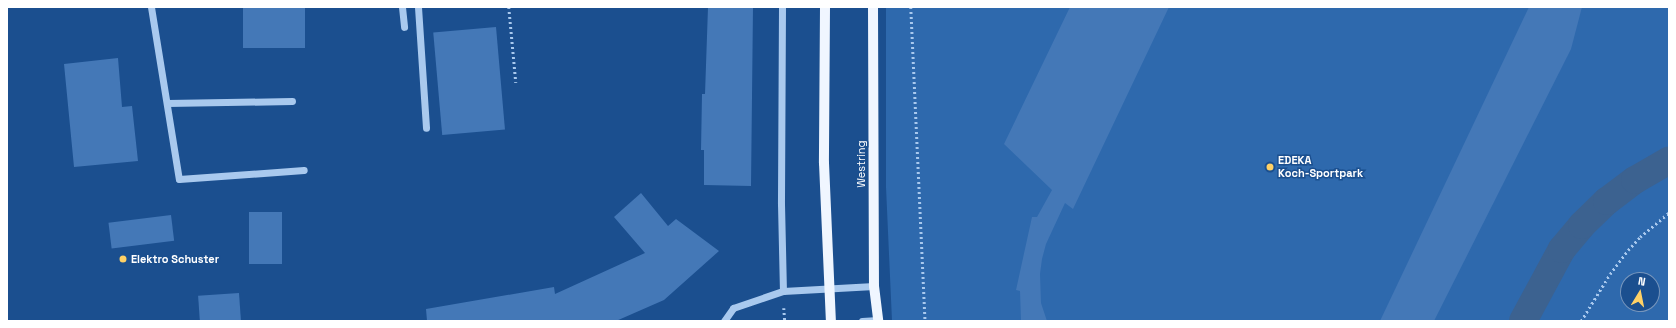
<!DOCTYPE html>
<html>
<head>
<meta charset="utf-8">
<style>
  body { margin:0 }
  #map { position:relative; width:1676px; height:328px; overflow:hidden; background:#1b4f8f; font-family:"Space Grotesk",sans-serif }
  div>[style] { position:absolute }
  .green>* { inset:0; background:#2e69ad }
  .canal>* { height:28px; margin:-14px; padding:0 14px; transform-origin:14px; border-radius:14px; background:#3c6290 }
  .building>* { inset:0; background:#4478b7; transform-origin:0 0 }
  .path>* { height:2.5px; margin-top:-1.25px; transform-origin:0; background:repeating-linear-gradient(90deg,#a9c9ee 0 2px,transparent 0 5px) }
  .minor>* { height:7px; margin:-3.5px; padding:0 3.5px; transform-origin:3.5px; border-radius:3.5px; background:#a9c9ee }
  .major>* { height:10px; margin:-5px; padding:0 5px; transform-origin:5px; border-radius:5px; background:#f0f6ff }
  .dots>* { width:11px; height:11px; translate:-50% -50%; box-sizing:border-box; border:2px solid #1b4f8f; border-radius:50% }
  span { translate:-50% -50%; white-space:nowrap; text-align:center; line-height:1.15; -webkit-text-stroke:3px #1b4f8f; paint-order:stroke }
  .poi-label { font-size:11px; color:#fff; font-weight:700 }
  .left { translate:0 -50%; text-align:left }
  .street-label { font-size:11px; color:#fff }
  .frame { position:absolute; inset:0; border:8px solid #fff; pointer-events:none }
  .north { position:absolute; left:1620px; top:272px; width:40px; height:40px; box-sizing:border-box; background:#1b4f8f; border:1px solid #7695bc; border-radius:50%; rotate:10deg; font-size:11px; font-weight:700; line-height:16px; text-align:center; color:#fff }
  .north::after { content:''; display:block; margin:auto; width:14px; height:18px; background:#ffd166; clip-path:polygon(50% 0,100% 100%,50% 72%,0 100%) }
</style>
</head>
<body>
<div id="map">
  <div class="green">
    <div style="clip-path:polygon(evenodd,886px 7px,1669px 7px,1669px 321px,892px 321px,886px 187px,886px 7px,1628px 280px,1652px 280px,1652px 304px,1628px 304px,1628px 280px)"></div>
  </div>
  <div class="canal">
    <div style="left:1523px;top:321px;width:82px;rotate:-61.6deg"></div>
    <div style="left:1562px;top:249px;width:31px;rotate:-50deg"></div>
    <div style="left:1582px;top:225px;width:35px;rotate:-44deg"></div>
    <div style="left:1607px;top:201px;width:35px;rotate:-37deg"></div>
    <div style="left:1635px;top:180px;width:39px;rotate:-30deg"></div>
  </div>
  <div class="building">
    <div style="left:243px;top:7px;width:62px;height:41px"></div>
    <div style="clip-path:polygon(708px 7px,753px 7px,751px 186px,704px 185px,704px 150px,701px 150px,702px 94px,705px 94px)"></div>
    <div style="clip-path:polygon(1070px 7px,1169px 7px,1073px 209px,1065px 203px,1046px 244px,1042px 259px,1040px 274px,1041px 303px,1047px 321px,1021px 321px,1020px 291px,1016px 290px,1032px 217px,1037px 217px,1052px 190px,1004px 144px)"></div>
    <div style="clip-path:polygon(1529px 7px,1582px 7px,1571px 49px,1434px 321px,1380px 321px)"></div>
    <div style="left:496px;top:27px;width:103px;height:63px;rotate:85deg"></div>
    <div style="clip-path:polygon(118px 58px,122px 107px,132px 106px,138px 161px,74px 167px,64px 64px)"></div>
    <div style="clip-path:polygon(641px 193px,668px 226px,676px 219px,719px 251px,664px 300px,616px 321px,427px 321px,426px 309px,554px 287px,555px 294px,645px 253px,614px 217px)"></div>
    <div style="left:249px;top:212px;width:33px;height:52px"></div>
    <div style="left:171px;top:215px;width:26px;height:63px;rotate:83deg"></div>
    <div style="left:239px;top:293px;width:28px;height:41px;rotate:86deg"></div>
  </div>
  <div class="path">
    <div style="left:509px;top:7px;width:76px;rotate:84.7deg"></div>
    <div style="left:911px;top:7px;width:314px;rotate:87.4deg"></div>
    <div style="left:784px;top:308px;width:13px;rotate:86deg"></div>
    <div style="left:1581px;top:321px;width:55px;rotate:-58.3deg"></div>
    <div style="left:1610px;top:274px;width:30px;rotate:-53deg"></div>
    <div style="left:1628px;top:250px;width:18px;rotate:-47deg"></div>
    <div style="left:1640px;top:237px;width:38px;rotate:-40deg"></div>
  </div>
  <div class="minor">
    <div style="left:151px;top:7px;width:174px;rotate:80.8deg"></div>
    <div style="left:179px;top:179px;width:125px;rotate:-4.1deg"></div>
    <div style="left:402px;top:7px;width:20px;rotate:84deg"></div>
    <div style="left:418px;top:7px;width:121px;rotate:86.2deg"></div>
    <div style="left:782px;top:7px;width:197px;rotate:90.3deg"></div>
    <div style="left:781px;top:204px;width:87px;rotate:88.7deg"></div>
    <div style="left:167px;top:103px;width:125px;rotate:-0.9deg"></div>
    <div style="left:724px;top:321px;width:16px;rotate:-55deg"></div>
    <div style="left:733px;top:308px;width:53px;rotate:-18.8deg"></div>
    <div style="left:783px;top:291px;width:91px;rotate:-3.1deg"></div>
    <div style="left:862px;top:321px;width:16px;rotate:-4deg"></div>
  </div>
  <div class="major">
    <div style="left:825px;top:7px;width:156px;rotate:90.4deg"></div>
    <div style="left:824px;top:163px;width:158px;rotate:87.5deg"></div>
    <div style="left:873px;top:7px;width:279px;rotate:89.8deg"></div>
    <div style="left:874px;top:286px;width:35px;rotate:83deg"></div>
  </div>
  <div class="dots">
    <div style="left:1270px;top:167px;background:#ffd166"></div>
    <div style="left:123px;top:259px;background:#ffd166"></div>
  </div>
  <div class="poi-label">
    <span class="left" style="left:1278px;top:167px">EDEKA<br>Koch-Sportpark</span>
    <span class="left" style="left:131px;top:259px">Elektro Schuster</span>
  </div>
  <div class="street-label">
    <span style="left:861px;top:164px;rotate:-90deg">Westring</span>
  </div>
  <div class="frame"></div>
  <div class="north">N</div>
</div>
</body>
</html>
